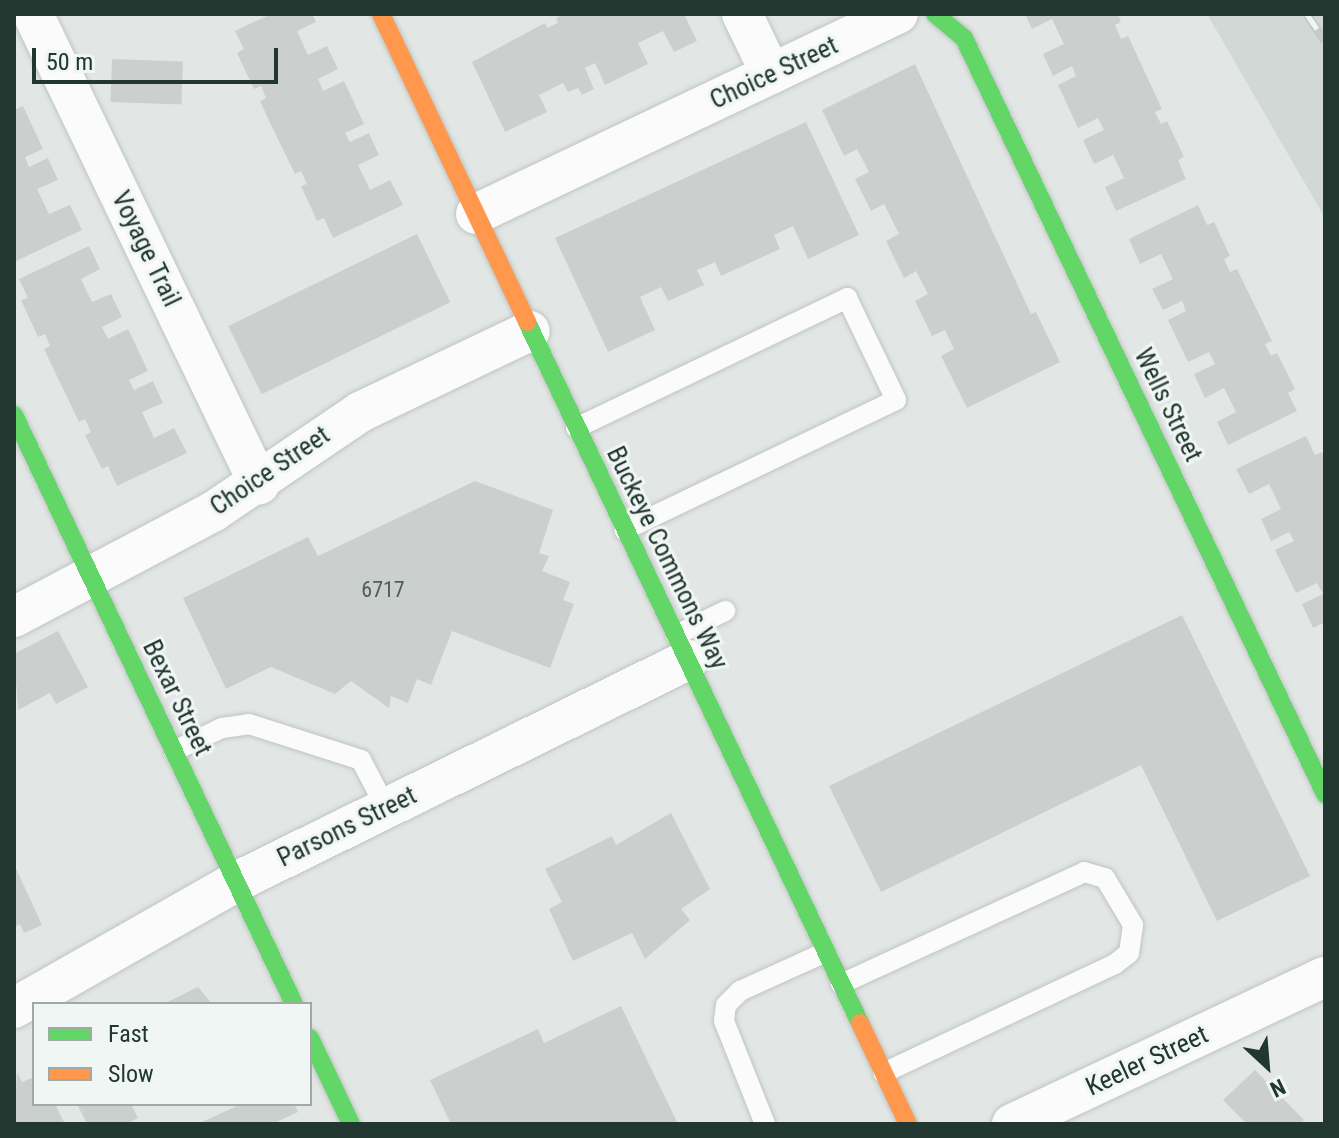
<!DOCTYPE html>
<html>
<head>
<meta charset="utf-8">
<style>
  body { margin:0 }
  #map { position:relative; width:1339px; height:1138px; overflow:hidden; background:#e2e7e5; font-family:"Roboto Condensed",sans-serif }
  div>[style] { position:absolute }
  .built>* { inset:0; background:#d1d8d5 }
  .building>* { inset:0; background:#cbd0ce; transform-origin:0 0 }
  .roads { filter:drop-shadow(0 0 2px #bfc4c2) drop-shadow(0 0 2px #bfc4c2) }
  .lane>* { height:20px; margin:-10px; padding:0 10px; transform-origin:10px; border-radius:10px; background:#fbfbfb }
  .street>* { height:40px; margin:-20px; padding:0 20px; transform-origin:20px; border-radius:20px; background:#fbfbfb }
  .fast>* { height:18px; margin:-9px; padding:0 9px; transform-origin:9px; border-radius:9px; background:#63d668 }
  .slow>* { height:18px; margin:-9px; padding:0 9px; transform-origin:9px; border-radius:9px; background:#ff974d }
  .rail>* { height:9px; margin-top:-4.5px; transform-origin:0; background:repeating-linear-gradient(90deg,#f0f6f3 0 18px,#c7c9c8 0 36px); box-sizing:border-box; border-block:2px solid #c7c9c8 }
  span { translate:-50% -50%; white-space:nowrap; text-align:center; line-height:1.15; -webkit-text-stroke:6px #f0f6f3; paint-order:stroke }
  .number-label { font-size:22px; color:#4e5e59 }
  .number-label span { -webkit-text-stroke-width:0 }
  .street-label { font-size:26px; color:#233731 }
  .frame { position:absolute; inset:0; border:16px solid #233731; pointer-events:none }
  .legend { position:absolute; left:32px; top:1002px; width:280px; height:104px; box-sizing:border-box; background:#f0f6f3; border:2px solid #9eaaa5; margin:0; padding:10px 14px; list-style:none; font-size:24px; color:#233731 }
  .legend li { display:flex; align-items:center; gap:16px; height:40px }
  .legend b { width:40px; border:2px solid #9eaaa5 }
  .north { position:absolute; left:1227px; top:1026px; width:80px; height:80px; -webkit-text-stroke:6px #f0f6f3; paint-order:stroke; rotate:154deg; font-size:22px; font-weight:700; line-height:32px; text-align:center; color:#233731 }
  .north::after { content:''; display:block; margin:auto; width:28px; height:36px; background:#233731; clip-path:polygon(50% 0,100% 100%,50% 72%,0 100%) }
  .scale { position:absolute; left:32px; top:48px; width:246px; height:36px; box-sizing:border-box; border:4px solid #233731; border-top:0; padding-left:10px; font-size:24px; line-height:28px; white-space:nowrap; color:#233731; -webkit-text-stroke:6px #f0f6f3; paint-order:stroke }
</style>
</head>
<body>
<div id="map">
  <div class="built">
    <div style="clip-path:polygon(1207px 14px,1325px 14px,1325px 218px)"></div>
  </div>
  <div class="building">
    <div style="clip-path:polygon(271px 14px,312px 14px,316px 22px,297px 31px,308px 55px,327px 46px,338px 69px,318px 79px,323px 91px,344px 81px,364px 124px,345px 133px,350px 142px,369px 133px,379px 155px,358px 165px,370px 190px,390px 180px,403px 205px,333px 238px,324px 218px,317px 221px,301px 186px,307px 184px,301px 171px,295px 174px,271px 125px,260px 101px,266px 98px,261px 86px,254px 89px,237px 53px,244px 49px,235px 31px)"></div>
    <div style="clip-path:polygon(564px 14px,684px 14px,697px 41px,674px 52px,663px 31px,638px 43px,648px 64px,605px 85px,595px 63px,585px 68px,594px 89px,582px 95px,578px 88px,568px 92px,563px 83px,539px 95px,547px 112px,505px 132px,472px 62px,545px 23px,547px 28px,558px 23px,556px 18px)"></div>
    <div style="clip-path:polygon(1025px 14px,1118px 14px,1121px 22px,1115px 25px,1121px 39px,1128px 36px,1162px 109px,1155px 112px,1161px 124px,1167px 121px,1184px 157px,1178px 160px,1186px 179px,1116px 211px,1105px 187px,1124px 178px,1113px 155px,1094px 164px,1083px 140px,1104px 130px,1098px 118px,1078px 128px,1058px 85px,1076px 76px,1072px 66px,1053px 76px,1043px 54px,1064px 44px,1052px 19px,1032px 29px)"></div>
    <div style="left:112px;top:59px;width:71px;height:43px;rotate:2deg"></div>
    <div style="clip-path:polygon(915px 64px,1031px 314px,1036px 312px,1060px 362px,967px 408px,941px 356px,954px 349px,945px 330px,932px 336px,915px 301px,928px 294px,916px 271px,904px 278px,886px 241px,899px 234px,884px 204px,871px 211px,855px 179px,869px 172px,857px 149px,844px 156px,822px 110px)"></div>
    <div style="clip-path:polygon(23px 106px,43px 149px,25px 157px,29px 167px,48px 158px,58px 180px,37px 189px,49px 214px,70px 205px,82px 230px,14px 262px,14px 110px)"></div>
    <div style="clip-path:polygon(806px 122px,859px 235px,808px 259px,793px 226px,774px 235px,780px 249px,721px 276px,715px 262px,697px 270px,704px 285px,668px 301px,661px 287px,640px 297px,655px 330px,608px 352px,555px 238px)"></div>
    <div style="clip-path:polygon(1198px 205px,1207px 225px,1214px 222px,1230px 256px,1224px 259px,1230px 272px,1237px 269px,1272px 341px,1265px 344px,1271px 356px,1277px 353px,1295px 389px,1288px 393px,1297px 411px,1228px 445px,1217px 422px,1236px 412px,1224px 388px,1205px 398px,1194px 374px,1215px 364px,1209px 352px,1188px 362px,1168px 320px,1186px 311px,1182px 301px,1163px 310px,1152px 289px,1173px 279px,1161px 254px,1140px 264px,1129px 239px)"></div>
    <div style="left:417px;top:234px;width:76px;height:210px;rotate:64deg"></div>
    <div style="clip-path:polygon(89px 246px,100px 269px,81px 279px,92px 302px,111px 294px,122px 317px,102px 327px,108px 339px,128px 329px,148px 371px,129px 380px,134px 390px,153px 381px,163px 403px,142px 412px,154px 438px,174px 428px,187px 453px,117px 486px,108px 466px,102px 469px,85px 435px,91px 432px,85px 419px,79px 422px,68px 399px,44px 349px,50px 346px,45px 334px,38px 337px,21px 300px,28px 298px,19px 279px)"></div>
    <div style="clip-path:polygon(1306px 436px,1315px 455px,1322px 452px,1325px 459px,1325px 622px,1313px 628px,1302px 604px,1323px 594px,1317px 583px,1296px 593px,1275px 550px,1294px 541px,1289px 532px,1271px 541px,1261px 519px,1281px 509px,1269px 484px,1249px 494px,1236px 469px)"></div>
    <div style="clip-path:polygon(475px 481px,553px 510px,539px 553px,549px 556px,542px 571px,570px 582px,563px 600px,574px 604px,550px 668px,452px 631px,431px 685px,417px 679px,408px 703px,391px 696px,389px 708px,351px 681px,335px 694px,271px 667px,226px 689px,183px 598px,308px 537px,318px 556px)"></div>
    <div style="clip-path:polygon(1182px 615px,1310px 876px,1217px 921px,1141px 765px,881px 892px,829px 786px)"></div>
    <div style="clip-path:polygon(58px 631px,88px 687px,56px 704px,50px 693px,18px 710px,14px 654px)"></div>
    <div style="clip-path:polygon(671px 813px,710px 889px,681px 909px,690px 920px,645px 959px,632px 933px,573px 961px,549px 909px,562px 902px,545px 869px,612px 836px,616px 845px)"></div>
    <div style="clip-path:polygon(14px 864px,42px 925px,24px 933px,20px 924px,14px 927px)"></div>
    <div style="clip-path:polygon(198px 987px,212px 1004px,163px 1004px)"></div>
    <div style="clip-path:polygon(621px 1006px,678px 1124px,451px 1124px,430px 1080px,538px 1029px,544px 1043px)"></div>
    <div style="clip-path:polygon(1255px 1070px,1304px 1120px,1299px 1124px,1247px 1124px,1223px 1100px)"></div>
    <div style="clip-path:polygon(17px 1072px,22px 1082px,34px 1077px,34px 1104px,55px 1104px,65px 1124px,14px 1124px)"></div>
    <div style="clip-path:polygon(77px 1104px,131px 1104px,138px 1118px,127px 1124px,87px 1124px)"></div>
    <div style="clip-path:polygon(241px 1104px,294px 1104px,298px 1112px,272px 1124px,198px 1124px)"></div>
  </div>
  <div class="roads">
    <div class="lane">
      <div style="left:576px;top:428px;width:301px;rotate:-25.6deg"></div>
      <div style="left:847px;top:298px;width:113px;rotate:64.3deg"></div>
      <div style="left:896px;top:400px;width:301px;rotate:154.4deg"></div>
      <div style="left:676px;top:635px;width:55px;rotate:-26.1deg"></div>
      <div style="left:174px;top:751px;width:53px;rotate:-25.6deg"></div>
      <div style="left:222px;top:728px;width:27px;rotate:-8deg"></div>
      <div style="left:249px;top:724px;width:118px;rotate:17.8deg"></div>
      <div style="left:361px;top:760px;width:54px;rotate:62.5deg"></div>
      <div style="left:841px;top:984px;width:268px;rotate:-24.7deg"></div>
      <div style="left:1084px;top:872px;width:22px;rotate:16deg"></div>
      <div style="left:1105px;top:878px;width:55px;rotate:59.2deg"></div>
      <div style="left:1133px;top:925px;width:28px;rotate:98deg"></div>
      <div style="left:1129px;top:953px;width:18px;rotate:142deg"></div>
      <div style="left:1115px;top:964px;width:256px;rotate:154.8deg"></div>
      <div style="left:765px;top:1124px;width:111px;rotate:-111.7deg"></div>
      <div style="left:724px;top:1021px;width:16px;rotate:-83deg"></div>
      <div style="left:726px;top:1005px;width:20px;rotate:-45deg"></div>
      <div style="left:740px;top:991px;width:94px;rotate:-24.4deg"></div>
    </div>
    <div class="street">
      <div style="left:33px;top:14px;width:522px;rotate:64.32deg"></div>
      <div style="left:742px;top:14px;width:67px;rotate:64.2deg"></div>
      <div style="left:476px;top:214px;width:467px;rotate:-25.4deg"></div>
      <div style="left:14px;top:617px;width:226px;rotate:-27.9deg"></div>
      <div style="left:214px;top:511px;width:176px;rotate:-34.1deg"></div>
      <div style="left:360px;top:412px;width:188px;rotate:-25.5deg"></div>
      <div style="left:14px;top:1008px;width:255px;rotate:-29.6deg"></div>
      <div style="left:236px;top:882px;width:504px;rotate:-26.16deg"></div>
      <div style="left:1012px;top:1124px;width:346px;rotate:-25.2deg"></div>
    </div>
    <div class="fast">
      <div style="left:935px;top:14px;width:38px;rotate:40deg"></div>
      <div style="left:964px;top:38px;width:838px;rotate:64.47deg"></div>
      <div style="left:527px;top:322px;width:776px;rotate:64.59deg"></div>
      <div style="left:14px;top:415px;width:652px;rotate:64.57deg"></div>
      <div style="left:310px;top:1038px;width:95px;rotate:64.5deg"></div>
    </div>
    <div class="slow">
      <div style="left:381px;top:14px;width:341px;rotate:64.6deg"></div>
      <div style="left:860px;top:1023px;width:112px;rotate:64.6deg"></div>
    </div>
  </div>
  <div class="rail">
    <div style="left:1307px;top:14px;width:32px;rotate:56deg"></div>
  </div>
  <div class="number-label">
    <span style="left:383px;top:590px">6717</span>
  </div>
  <div class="street-label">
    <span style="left:774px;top:73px;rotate:-25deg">Choice Street</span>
    <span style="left:146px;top:249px;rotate:64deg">Voyage Trail</span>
    <span style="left:1168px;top:405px;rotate:64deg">Wells Street</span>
    <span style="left:270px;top:471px;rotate:-34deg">Choice Street</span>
    <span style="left:667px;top:558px;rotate:64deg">Buckeye Commons Way</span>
    <span style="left:177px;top:698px;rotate:64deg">Bexar Street</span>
    <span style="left:347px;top:827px;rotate:-26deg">Parsons Street</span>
    <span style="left:1147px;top:1061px;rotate:-25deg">Keeler Street</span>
  </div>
  <div class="frame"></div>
  <ul class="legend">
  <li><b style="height:10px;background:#63d668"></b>Fast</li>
  <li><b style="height:10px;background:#ff974d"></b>Slow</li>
  </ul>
  <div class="north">N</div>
  <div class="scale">50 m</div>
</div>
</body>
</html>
